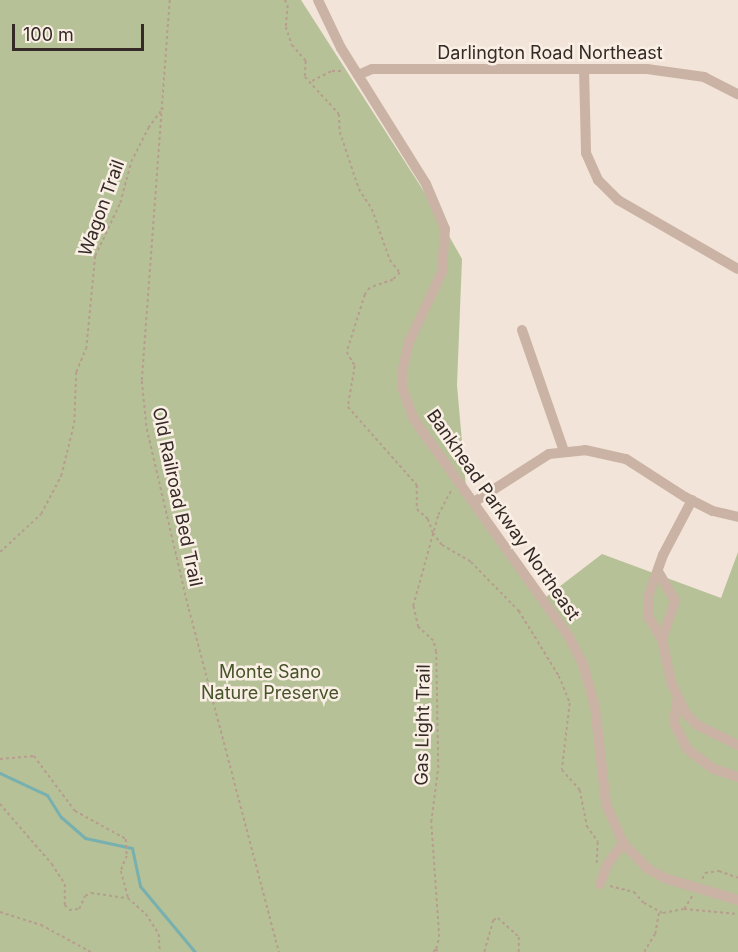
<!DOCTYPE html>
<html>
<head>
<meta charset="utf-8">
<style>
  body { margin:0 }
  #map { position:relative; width:738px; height:952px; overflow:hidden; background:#f2e4d8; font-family:Inter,sans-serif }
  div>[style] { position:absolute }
  .green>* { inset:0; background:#b6c198 }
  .stream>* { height:3px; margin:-1.5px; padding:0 1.5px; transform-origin:1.5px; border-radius:1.5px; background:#77b0af }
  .path>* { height:1.5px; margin-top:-0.75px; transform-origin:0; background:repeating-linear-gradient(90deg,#b69d8e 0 3px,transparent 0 6px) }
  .minor>* { height:10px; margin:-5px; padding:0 5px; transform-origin:5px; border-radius:5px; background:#cab3a4 }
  span { translate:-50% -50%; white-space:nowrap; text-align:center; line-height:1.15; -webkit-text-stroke:5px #faefe5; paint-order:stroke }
  .street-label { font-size:18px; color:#352a26 }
  .park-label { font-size:18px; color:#475429 }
  .scale { position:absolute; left:12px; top:24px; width:132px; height:27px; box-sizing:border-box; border:3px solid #352a26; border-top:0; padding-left:8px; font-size:18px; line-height:21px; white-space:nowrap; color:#352a26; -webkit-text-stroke:4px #faefe5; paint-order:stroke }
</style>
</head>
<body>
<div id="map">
  <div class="green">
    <div style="clip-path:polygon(0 0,301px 0,423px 190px,462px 259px,457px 385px,467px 499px,542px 600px,602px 554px,721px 598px,738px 552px,738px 952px,0 952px)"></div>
  </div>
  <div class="stream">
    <div style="left:0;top:773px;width:52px;rotate:25.1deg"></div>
    <div style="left:47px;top:795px;width:26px;rotate:58deg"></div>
    <div style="left:61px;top:817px;width:32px;rotate:41deg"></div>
    <div style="left:85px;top:838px;width:48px;rotate:12deg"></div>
    <div style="left:132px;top:848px;width:39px;rotate:78deg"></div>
    <div style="left:140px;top:886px;width:86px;rotate:50.2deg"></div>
  </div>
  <div class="path">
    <div style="left:170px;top:0;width:382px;rotate:94.2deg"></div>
    <div style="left:142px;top:381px;width:48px;rotate:84.1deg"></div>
    <div style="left:147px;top:429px;width:185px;rotate:76.9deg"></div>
    <div style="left:189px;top:609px;width:355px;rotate:75.3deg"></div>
    <div style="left:285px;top:0;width:6px;rotate:59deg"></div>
    <div style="left:288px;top:5px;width:22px;rotate:95deg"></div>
    <div style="left:286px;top:27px;width:19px;rotate:72deg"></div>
    <div style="left:292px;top:45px;width:21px;rotate:49deg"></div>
    <div style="left:306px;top:61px;width:16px;rotate:94deg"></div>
    <div style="left:305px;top:77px;width:50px;rotate:47.4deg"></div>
    <div style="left:339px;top:114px;width:18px;rotate:87deg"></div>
    <div style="left:340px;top:132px;width:60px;rotate:71.6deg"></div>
    <div style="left:359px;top:189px;width:24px;rotate:57deg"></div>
    <div style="left:372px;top:209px;width:54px;rotate:70.6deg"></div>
    <div style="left:390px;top:260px;width:16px;rotate:52deg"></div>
    <div style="left:400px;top:273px;width:10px;rotate:135deg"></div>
    <div style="left:393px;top:280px;width:24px;rotate:161deg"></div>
    <div style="left:370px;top:288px;width:9px;rotate:126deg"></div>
    <div style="left:365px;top:295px;width:60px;rotate:107.5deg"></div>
    <div style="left:347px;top:352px;width:16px;rotate:60deg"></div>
    <div style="left:355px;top:366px;width:42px;rotate:99.7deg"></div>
    <div style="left:348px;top:407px;width:104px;rotate:48.5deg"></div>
    <div style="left:417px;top:485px;width:24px;rotate:90deg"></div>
    <div style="left:417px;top:509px;width:15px;rotate:42deg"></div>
    <div style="left:428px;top:519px;width:15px;rotate:70deg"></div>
    <div style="left:433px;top:533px;width:15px;rotate:53deg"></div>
    <div style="left:442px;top:545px;width:34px;rotate:30deg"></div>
    <div style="left:471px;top:562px;width:69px;rotate:45.6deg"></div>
    <div style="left:519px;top:611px;width:76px;rotate:58.4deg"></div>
    <div style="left:559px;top:676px;width:29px;rotate:68deg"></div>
    <div style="left:570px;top:703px;width:67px;rotate:96.8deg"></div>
    <div style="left:562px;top:770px;width:27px;rotate:48deg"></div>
    <div style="left:580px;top:790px;width:37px;rotate:79deg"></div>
    <div style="left:587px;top:826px;width:19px;rotate:55deg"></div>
    <div style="left:598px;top:842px;width:21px;rotate:93deg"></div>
    <div style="left:312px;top:81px;width:22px;rotate:-27deg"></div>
    <div style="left:332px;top:71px;width:11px"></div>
    <div style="left:0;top:552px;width:56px;rotate:-42.8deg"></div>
    <div style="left:41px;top:514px;width:43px;rotate:-62.2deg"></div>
    <div style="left:61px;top:476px;width:55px;rotate:-76.2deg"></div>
    <div style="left:74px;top:423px;width:51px;rotate:-87.8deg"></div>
    <div style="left:76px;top:372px;width:25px;rotate:-67deg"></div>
    <div style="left:86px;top:349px;width:93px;rotate:-84.5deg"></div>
    <div style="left:95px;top:256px;width:59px;rotate:-64.7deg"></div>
    <div style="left:120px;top:203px;width:42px;rotate:-75deg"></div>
    <div style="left:131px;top:162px;width:38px;rotate:-63deg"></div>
    <div style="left:148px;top:128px;width:25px;rotate:-53deg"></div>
    <div style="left:0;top:759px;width:34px;rotate:-5deg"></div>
    <div style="left:34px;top:756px;width:69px;rotate:53.3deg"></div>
    <div style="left:75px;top:811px;width:58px;rotate:28.8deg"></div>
    <div style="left:126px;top:839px;width:17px;rotate:87deg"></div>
    <div style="left:127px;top:856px;width:16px;rotate:112deg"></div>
    <div style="left:121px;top:871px;width:28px;rotate:75deg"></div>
    <div style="left:128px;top:898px;width:24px;rotate:42deg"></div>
    <div style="left:146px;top:914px;width:24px;rotate:57deg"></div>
    <div style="left:159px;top:934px;width:18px;rotate:87deg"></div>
    <div style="left:0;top:804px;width:79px;rotate:49.1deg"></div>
    <div style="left:52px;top:864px;width:24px;rotate:57deg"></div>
    <div style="left:65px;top:884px;width:21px;rotate:90deg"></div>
    <div style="left:65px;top:905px;width:6px;rotate:51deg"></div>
    <div style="left:69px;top:910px;width:10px;rotate:-6deg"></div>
    <div style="left:79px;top:909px;width:14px;rotate:-65deg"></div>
    <div style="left:85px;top:896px;width:7px;rotate:-27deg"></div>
    <div style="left:91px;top:893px;width:37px;rotate:8deg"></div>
    <div style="left:702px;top:879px;width:7px;rotate:-63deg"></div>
    <div style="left:705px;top:873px;width:14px;rotate:-8deg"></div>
    <div style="left:719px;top:871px;width:20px;rotate:20deg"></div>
    <div style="left:610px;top:886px;width:25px;rotate:14deg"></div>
    <div style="left:634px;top:892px;width:15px;rotate:48deg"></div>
    <div style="left:644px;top:903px;width:21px;rotate:28deg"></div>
    <div style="left:663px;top:913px;width:21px;rotate:-11deg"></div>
    <div style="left:684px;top:909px;width:54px;rotate:5.3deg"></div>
    <div style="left:684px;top:909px;width:15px;rotate:-58deg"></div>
    <div style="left:0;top:912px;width:43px;rotate:17.6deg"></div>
    <div style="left:41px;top:925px;width:57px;rotate:28.4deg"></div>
    <div style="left:436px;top:949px;width:12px;rotate:-76deg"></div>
    <div style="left:439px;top:937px;width:115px;rotate:-94deg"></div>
    <div style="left:431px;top:822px;width:54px;rotate:-82.6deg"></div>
    <div style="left:438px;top:768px;width:116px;rotate:-91deg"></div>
    <div style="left:436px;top:652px;width:11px;rotate:-105deg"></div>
    <div style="left:433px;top:641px;width:21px;rotate:-137deg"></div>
    <div style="left:418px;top:627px;width:22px;rotate:-103deg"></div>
    <div style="left:413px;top:606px;width:94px;rotate:-74.6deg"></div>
    <div style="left:438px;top:515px;width:30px;rotate:-62deg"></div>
    <div style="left:433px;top:952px;width:4px;rotate:-45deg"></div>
    <div style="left:436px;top:949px;width:4px;rotate:56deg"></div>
    <div style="left:484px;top:952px;width:33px;rotate:-74deg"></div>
    <div style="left:493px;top:920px;width:5px;rotate:-22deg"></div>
    <div style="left:498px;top:918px;width:28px;rotate:42deg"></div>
    <div style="left:519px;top:937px;width:15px;rotate:90deg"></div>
    <div style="left:644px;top:952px;width:21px;rotate:-59deg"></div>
    <div style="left:655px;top:934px;width:22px;rotate:-80deg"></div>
  </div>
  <div class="minor">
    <div style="left:318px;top:0;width:53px;rotate:64.4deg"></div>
    <div style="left:341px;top:48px;width:160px;rotate:58deg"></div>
    <div style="left:426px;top:184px;width:49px;rotate:67.1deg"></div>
    <div style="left:445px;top:229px;width:43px;rotate:94deg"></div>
    <div style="left:442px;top:272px;width:77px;rotate:115.2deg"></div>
    <div style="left:409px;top:342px;width:32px;rotate:103deg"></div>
    <div style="left:402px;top:373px;width:14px;rotate:90deg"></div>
    <div style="left:402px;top:387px;width:33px;rotate:70deg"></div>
    <div style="left:413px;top:418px;width:267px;rotate:54.5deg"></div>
    <div style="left:568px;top:635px;width:33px;rotate:63deg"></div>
    <div style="left:583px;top:664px;width:45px;rotate:74.4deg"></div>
    <div style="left:595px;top:707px;width:98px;rotate:83.5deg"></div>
    <div style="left:606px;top:804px;width:43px;rotate:66.4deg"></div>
    <div style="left:623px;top:843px;width:35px;rotate:46deg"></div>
    <div style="left:647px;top:868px;width:20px;rotate:30deg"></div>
    <div style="left:664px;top:878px;width:77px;rotate:16.6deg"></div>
    <div style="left:584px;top:69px;width:84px;rotate:88.6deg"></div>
    <div style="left:586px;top:153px;width:30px;rotate:66deg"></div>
    <div style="left:598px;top:180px;width:28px;rotate:45deg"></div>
    <div style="left:618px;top:200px;width:138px;rotate:29.9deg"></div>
    <div style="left:358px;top:75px;width:15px;rotate:-23deg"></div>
    <div style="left:372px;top:69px;width:275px"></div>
    <div style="left:647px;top:69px;width:58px;rotate:8deg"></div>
    <div style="left:704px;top:77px;width:38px;rotate:27deg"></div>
    <div style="left:522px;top:330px;width:128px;rotate:70.9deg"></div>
    <div style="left:692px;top:500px;width:62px;rotate:117.8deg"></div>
    <div style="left:663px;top:555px;width:41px;rotate:109.7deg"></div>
    <div style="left:649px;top:594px;width:22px;rotate:93deg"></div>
    <div style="left:648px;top:616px;width:27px;rotate:59deg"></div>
    <div style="left:662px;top:639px;width:44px;rotate:78.2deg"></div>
    <div style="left:671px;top:682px;width:35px;rotate:65deg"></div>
    <div style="left:686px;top:714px;width:16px;rotate:45deg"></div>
    <div style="left:697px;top:725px;width:46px;rotate:26deg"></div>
    <div style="left:474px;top:502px;width:89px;rotate:-32.6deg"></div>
    <div style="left:549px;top:454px;width:36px;rotate:-6deg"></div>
    <div style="left:585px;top:450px;width:42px;rotate:12.4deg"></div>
    <div style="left:626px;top:459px;width:70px;rotate:32.8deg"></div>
    <div style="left:685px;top:497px;width:31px;rotate:27deg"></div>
    <div style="left:713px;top:511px;width:26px;rotate:13deg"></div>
    <div style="left:659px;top:573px;width:32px;rotate:60deg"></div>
    <div style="left:675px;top:601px;width:40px;rotate:108.9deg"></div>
    <div style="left:677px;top:701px;width:22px;rotate:98deg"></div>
    <div style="left:674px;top:723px;width:29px;rotate:63deg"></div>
    <div style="left:687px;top:749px;width:34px;rotate:37deg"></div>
    <div style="left:714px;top:769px;width:25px;rotate:18deg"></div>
    <div style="left:600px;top:884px;width:20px;rotate:-70deg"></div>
    <div style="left:607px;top:865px;width:27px;rotate:-54deg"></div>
  </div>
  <div class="street-label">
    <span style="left:550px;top:53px">Darlington Road Northeast</span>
    <span style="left:102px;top:208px;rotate:-70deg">Wagon Trail</span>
    <span style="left:177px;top:497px;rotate:78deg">Old Railroad Bed Trail</span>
    <span style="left:503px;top:515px;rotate:55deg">Bankhead Parkway Northeast</span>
    <span style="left:423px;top:725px;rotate:-89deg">Gas Light Trail</span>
  </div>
  <div class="park-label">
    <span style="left:270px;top:683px">Monte Sano<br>Nature Preserve</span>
  </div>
  <div class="scale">100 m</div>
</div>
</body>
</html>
